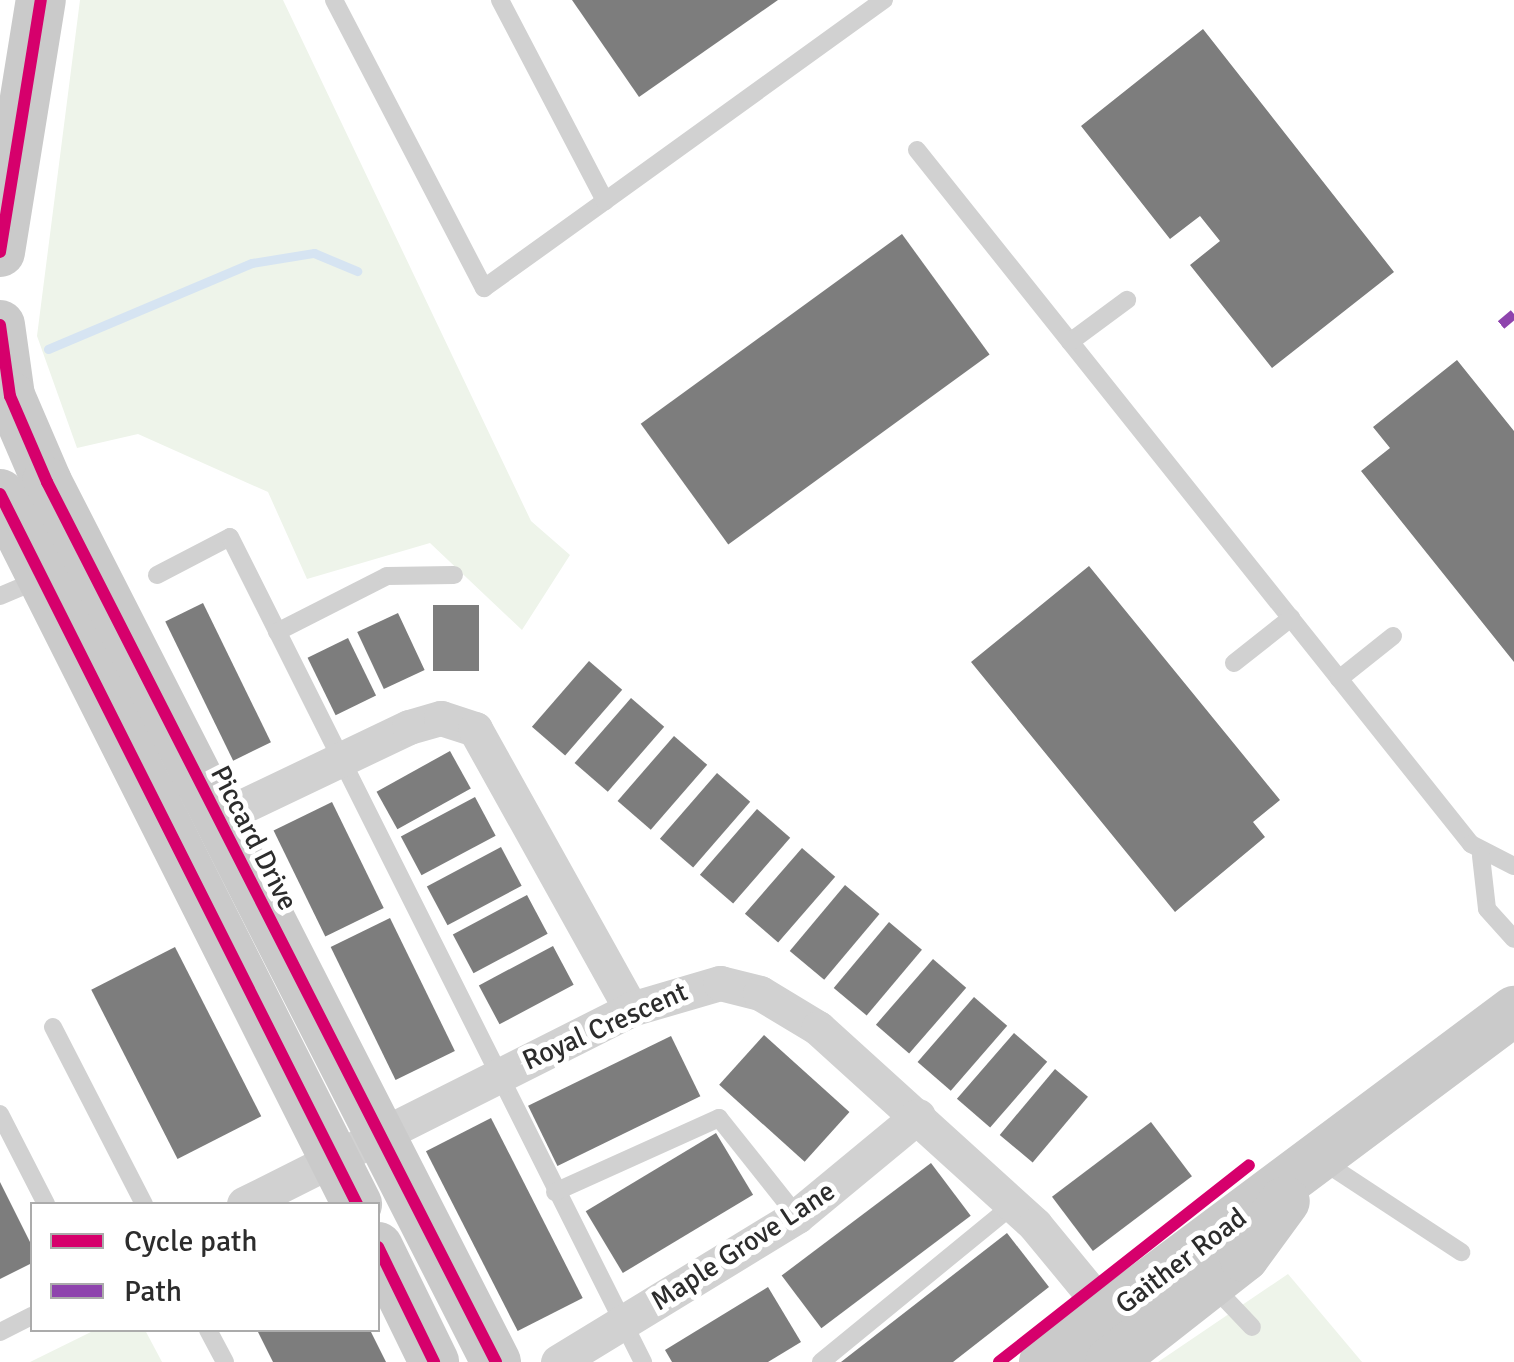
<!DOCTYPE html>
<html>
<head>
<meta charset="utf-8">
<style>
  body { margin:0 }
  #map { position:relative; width:1514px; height:1362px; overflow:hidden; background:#fff; font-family:Signika,sans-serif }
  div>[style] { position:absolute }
  .green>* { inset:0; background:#eef4ea }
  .stream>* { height:9px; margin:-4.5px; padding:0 4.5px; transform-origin:4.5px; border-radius:4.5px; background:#d6e4f2 }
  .building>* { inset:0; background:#7d7d7d; transform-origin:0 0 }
  .lane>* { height:18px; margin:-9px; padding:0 9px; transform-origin:9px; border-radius:9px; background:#d1d1d1 }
  .street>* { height:35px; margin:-17.5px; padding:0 17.5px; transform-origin:17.5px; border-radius:17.5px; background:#d1d1d1 }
  .secondary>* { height:50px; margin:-25px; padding:0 25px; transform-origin:25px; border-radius:25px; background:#cacaca }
  .quiet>* { height:10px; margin-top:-5px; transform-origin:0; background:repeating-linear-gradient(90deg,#8e44ad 0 20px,transparent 0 30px) }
  .cycleway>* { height:12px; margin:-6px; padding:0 6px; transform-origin:6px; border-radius:6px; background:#d6006c }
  span { translate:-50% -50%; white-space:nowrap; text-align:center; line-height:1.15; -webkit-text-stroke:10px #fff; paint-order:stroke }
  .street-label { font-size:28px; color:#2c2c2c }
  .legend { position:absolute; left:30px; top:1202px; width:350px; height:130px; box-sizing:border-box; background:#fff; border:2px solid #ababab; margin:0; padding:12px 18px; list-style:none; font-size:30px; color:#2c2c2c }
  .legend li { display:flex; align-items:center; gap:20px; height:50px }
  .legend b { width:50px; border:2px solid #ababab }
</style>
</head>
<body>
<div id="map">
  <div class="green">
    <div style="clip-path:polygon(80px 0,283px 0,531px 521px,570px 555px,522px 630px,430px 543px,307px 579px,268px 492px,138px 434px,77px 448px,37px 336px)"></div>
    <div style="clip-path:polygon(1288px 1274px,1362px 1362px,1158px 1362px)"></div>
    <div style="clip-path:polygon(95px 1330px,145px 1330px,162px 1362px,30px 1362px)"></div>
  </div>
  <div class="stream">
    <div style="left:48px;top:349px;width:221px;rotate:-22.9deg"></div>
    <div style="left:252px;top:263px;width:63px;rotate:-9.2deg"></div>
    <div style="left:314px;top:253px;width:47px;rotate:22.7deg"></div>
  </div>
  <div class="building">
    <div style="clip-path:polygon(572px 0,778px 0,639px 97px)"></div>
    <div style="clip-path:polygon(1203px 29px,1394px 272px,1272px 368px,1190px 265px,1220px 241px,1200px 216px,1170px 239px,1081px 126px)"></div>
    <div style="left:902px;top:234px;width:149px;height:323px;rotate:54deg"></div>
    <div style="clip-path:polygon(1457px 360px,1514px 431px,1514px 662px,1361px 471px,1390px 448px,1373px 427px)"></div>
    <div style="clip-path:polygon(1089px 566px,1280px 800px,1253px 822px,1265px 837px,1175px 912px,971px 662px)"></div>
    <div style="left:203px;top:603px;width:155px;height:42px;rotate:64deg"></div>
    <div style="left:433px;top:605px;width:46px;height:66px"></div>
    <div style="left:398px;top:613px;width:63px;height:45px;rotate:65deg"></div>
    <div style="left:348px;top:638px;width:64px;height:45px;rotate:64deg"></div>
    <div style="left:589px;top:661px;width:44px;height:87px;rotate:41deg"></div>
    <div style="left:631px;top:698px;width:44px;height:86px;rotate:41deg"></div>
    <div style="left:674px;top:736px;width:44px;height:86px;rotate:41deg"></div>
    <div style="left:450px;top:751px;width:43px;height:84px;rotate:61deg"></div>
    <div style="left:717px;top:773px;width:44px;height:87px;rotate:41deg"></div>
    <div style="left:475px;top:797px;width:44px;height:84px;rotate:62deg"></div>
    <div style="left:332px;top:802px;width:118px;height:65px;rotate:64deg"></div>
    <div style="left:757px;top:809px;width:44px;height:87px;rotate:41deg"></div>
    <div style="left:501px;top:847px;width:44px;height:84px;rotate:62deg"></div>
    <div style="left:802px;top:848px;width:44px;height:87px;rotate:41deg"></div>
    <div style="left:845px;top:885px;width:45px;height:86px;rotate:40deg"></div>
    <div style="left:527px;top:895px;width:44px;height:84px;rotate:62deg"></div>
    <div style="left:390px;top:918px;width:148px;height:66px;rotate:64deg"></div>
    <div style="left:889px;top:922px;width:43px;height:86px;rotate:40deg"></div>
    <div style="left:553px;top:946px;width:44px;height:84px;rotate:62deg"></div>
    <div style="left:175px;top:947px;width:190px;height:94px;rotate:63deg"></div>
    <div style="left:933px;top:959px;width:44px;height:87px;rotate:41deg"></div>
    <div style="left:974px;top:997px;width:44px;height:86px;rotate:41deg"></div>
    <div style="left:1014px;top:1033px;width:44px;height:87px;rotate:41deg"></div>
    <div style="left:764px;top:1035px;width:115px;height:67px;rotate:42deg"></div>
    <div style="left:671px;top:1036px;width:67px;height:159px;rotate:64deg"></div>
    <div style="left:1055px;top:1069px;width:43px;height:86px;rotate:40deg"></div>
    <div style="left:491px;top:1118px;width:202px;height:73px;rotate:63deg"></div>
    <div style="left:1151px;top:1122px;width:68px;height:124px;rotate:53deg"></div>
    <div style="left:716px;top:1133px;width:72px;height:152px;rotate:59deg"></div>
    <div style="left:931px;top:1163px;width:66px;height:187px;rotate:53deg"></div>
    <div style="clip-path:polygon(0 1182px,32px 1246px,32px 1263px,0 1279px)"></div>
    <div style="clip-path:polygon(1007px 1233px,1049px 1287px,953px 1362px,841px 1362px)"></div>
    <div style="clip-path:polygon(768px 1287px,801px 1342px,768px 1362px,672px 1362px,665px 1350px)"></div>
    <div style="clip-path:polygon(257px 1330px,370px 1330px,386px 1362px,273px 1362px)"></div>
  </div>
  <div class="lane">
    <div style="left:334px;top:0;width:325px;rotate:62.5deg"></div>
    <div style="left:484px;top:288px;width:149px;rotate:-35.7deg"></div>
    <div style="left:500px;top:0;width:227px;rotate:62.4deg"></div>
    <div style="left:605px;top:201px;width:344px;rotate:-35.8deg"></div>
    <div style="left:917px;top:150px;width:888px;rotate:51.4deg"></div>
    <div style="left:1471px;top:844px;width:48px;rotate:27.1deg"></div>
    <div style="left:1070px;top:342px;width:71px;rotate:-36.4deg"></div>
    <div style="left:157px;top:575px;width:82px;rotate:-27.5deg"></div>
    <div style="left:230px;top:537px;width:923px;rotate:63.41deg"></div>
    <div style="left:0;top:596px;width:43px;rotate:-23deg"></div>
    <div style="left:277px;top:632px;width:123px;rotate:-27deg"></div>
    <div style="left:387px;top:576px;width:67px;rotate:-0.9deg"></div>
    <div style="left:1234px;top:663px;width:73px;rotate:-38.3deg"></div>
    <div style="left:1339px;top:679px;width:69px;rotate:-38.5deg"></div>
    <div style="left:1481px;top:856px;width:53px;rotate:83.5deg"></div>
    <div style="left:1487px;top:909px;width:40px;rotate:48deg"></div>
    <div style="left:53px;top:1027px;width:199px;rotate:62.8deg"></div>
    <div style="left:0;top:1114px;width:101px;rotate:62.9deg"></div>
    <div style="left:1321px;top:1160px;width:168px;rotate:33.3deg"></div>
    <div style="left:555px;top:1192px;width:180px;rotate:-24.3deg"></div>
    <div style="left:719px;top:1118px;width:125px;rotate:51.5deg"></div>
    <div style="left:1214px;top:1287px;width:55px;rotate:46.5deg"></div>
    <div style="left:208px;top:1330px;width:36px;rotate:62deg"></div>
    <div style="left:0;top:1332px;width:36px;rotate:-27deg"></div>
    <div style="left:821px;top:1362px;width:249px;rotate:-39.3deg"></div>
  </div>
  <div class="street">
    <div style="left:216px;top:819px;width:214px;rotate:-25.5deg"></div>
    <div style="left:409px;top:727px;width:33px;rotate:-16deg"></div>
    <div style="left:441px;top:718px;width:36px;rotate:18deg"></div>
    <div style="left:475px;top:729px;width:321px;rotate:60.9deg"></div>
    <div style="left:244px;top:1204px;width:433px;rotate:-26.7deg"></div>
    <div style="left:631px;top:1009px;width:93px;rotate:-16.3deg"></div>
    <div style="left:720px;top:983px;width:41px;rotate:14deg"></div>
    <div style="left:760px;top:993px;width:68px;rotate:31.1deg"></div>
    <div style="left:818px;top:1028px;width:293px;rotate:42.2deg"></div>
    <div style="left:1035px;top:1225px;width:118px;rotate:50.5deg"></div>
    <div style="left:558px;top:1362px;width:280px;rotate:-31.4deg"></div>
    <div style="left:797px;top:1216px;width:157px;rotate:-39.6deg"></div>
  </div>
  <div class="secondary">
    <div style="left:0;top:252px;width:255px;rotate:-80.8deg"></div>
    <div style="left:0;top:325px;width:72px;rotate:82deg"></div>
    <div style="left:10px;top:396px;width:94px;rotate:66.7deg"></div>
    <div style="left:47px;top:482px;width:988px;rotate:62.97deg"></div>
    <div style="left:0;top:494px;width:795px;rotate:63.31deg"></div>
    <div style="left:378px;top:1247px;width:128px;rotate:64deg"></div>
    <div style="left:1044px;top:1362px;width:587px;rotate:-36.75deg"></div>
    <div style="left:1110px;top:1362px;width:170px;rotate:-38.1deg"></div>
    <div style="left:1244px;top:1257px;width:69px;rotate:-53.8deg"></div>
  </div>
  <div class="quiet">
    <div style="left:1501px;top:325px;width:17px;rotate:-40deg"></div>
  </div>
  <div class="cycleway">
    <div style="left:0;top:252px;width:255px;rotate:-80.8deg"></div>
    <div style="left:0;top:325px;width:72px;rotate:82deg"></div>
    <div style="left:10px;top:396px;width:94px;rotate:66.7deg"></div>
    <div style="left:47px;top:482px;width:988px;rotate:62.97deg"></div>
    <div style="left:0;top:494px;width:795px;rotate:63.31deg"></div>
    <div style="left:378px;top:1247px;width:128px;rotate:64deg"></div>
    <div style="left:999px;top:1362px;width:318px;rotate:-38.2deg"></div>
  </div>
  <div class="street-label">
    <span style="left:254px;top:838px;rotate:63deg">Piccard Drive</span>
    <span style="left:605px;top:1026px;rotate:-24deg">Royal Crescent</span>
    <span style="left:743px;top:1246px;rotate:-33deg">Maple Grove Lane</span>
    <span style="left:1181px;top:1261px;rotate:-37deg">Gaither Road</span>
  </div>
  <ul class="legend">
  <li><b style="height:12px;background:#d6006c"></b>Cycle path</li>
  <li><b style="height:12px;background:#8e44ad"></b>Path</li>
  </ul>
</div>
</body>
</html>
